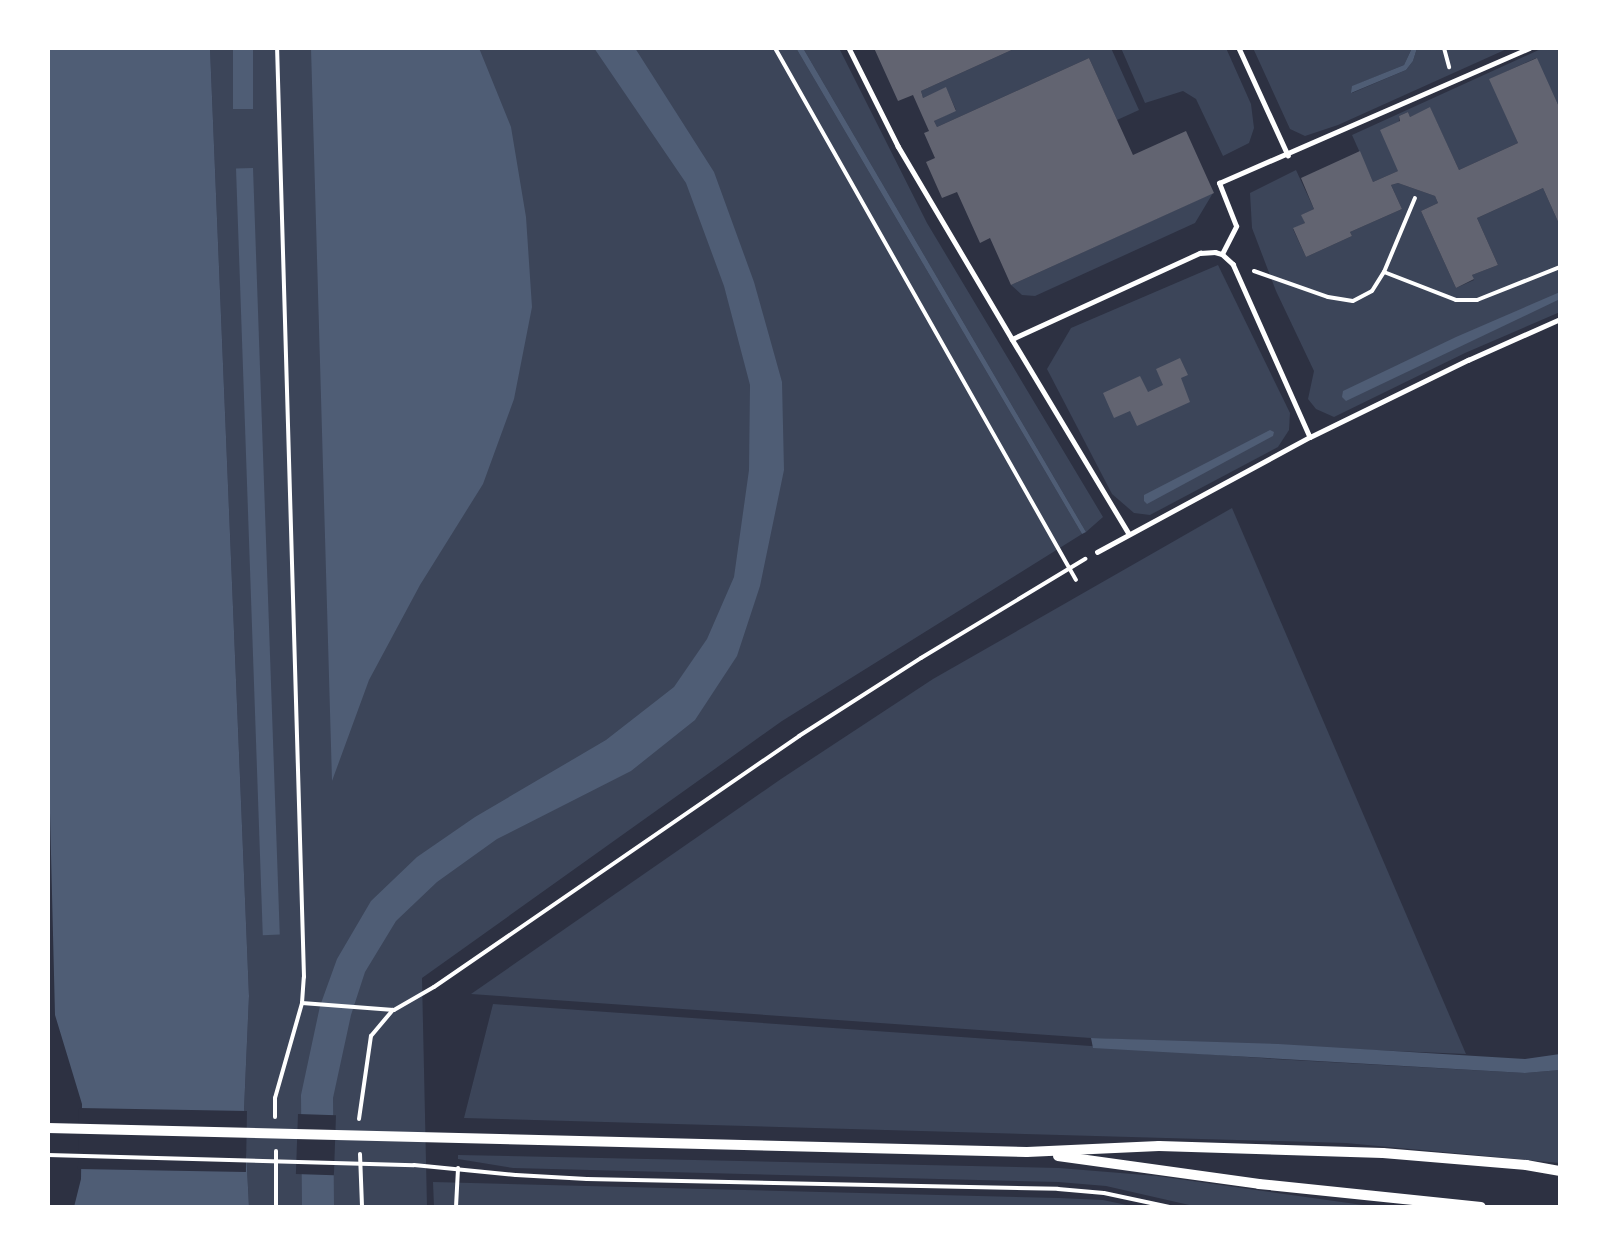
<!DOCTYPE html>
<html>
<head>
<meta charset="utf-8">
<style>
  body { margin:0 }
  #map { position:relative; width:1608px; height:1255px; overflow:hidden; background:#2d3142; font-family:Manrope,sans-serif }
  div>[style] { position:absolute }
  .green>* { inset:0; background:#3c4559 }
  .water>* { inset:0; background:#4f5d75; transform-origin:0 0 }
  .pier>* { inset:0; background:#2d3142; transform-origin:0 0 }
  .building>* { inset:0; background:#626471 }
  .path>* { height:4px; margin:-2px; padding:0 2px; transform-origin:2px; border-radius:2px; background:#fff }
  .service>* { height:4.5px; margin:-2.25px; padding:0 2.25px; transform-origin:2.25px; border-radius:2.25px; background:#fff }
  .tertiary>* { height:10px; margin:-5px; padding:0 5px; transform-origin:5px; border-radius:5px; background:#fff }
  span { translate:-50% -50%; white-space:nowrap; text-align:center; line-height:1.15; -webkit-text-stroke:4.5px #fff; paint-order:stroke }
  .frame { position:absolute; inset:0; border:50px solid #fff; pointer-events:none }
</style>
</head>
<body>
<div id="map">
  <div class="green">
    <div style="clip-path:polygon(210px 48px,796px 48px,1082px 534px,782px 721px,422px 978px,427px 1207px,249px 1207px,244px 1110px,249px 996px)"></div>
    <div style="clip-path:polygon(803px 48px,839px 48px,927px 223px,1103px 517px,1086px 532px)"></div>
    <div style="clip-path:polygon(1016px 48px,1111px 48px,1139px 110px,1117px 120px,1089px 58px,937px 127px,934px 121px,956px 110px,946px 88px,923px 98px,921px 91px)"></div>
    <div style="clip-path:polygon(1121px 48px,1226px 48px,1251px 104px,1254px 128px,1249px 143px,1223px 156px,1196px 99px,1183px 91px,1145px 103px)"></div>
    <div style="clip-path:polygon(1253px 48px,1412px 48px,1404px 65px,1353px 86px,1352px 93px,1406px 70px,1413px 61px,1417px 48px,1509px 48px,1338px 125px,1305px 136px,1290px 129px)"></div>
    <div style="clip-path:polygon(1543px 48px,1560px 48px,1560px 109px,1536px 58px,1490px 79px,1518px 143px,1459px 170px,1430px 108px,1410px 117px,1408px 112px,1399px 116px,1398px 171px,1373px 182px,1352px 135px)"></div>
    <div style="clip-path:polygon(1296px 170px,1314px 209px,1302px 215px,1305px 223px,1293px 229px,1306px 257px,1352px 236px,1350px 232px,1402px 209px,1391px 185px,1398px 183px,1435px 196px,1438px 203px,1421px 211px,1456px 288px,1474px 280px,1472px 275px,1498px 265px,1477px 218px,1543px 188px,1560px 226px,1560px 312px,1465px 353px,1334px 417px,1316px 409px,1308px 399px,1314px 371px,1276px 291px,1252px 228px,1250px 193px)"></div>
    <div style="clip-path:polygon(1213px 193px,1195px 223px,1035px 296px,1022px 295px,1011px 285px)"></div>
    <div style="clip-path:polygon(1218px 265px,1290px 413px,1289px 430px,1278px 447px,1150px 515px,1134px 513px,1112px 494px,1047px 369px,1071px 328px)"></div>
    <div style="clip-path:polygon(1232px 508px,1466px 1054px,1091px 1038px,471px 994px,781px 779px,933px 679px)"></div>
    <div style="clip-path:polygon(493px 1004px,1274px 1059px,1525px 1073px,1560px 1070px,1560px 1163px,1346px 1143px,464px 1118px)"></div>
    <div style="clip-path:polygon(458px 1155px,1059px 1168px,1157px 1176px,1377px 1207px,1198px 1207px,1106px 1186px,1058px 1182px,513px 1168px,458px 1159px)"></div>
    <div style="clip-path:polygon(433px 1182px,1059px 1198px,1103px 1200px,1136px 1207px,434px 1207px)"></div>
  </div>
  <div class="water">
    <div style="clip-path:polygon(48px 48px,210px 48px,249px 996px,244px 1110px,249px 1207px,74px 1207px,81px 1179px,82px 1104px,55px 1015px,48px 732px)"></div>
    <div style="left:233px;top:48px;width:20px;height:61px"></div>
    <div style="clip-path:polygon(311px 48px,479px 48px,511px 127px,526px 217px,532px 307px,514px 399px,483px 484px,420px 585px,369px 680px,332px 781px)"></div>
    <div style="clip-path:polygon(594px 48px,635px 48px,714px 172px,754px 282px,782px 382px,784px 470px,760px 586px,737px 656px,695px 720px,631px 771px,497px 839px,437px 882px,396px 921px,365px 972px,351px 1015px,333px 1098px,334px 1207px,302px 1207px,301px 1095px,320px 1006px,337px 959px,371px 901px,417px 857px,475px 817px,606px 740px,674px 687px,707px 639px,734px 577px,749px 470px,750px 385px,724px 286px,686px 183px)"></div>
    <div style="clip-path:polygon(796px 48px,803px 48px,1086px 532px,1082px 534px)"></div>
    <div style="clip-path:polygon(1412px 48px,1417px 48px,1413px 61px,1406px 70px,1351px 93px,1352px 86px,1404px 65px)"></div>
    <div style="left:253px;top:168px;width:767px;height:17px;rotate:88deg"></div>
    <div style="clip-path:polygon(1560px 292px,1560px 299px,1346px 401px,1342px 397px,1343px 391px,1456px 337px)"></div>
    <div style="clip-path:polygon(1270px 430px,1274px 432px,1273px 436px,1147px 504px,1144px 501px,1144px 495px)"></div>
    <div style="clip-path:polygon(1091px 1038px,1278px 1044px,1525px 1059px,1560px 1054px,1560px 1070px,1525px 1073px,1093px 1048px)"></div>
  </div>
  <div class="pier">
    <div style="left:79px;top:1108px;width:168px;height:61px;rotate:1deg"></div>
    <div style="left:298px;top:1114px;width:38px;height:60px;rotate:2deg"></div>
  </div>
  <div class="building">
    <div style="clip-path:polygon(874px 48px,1016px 48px,921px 91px,923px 98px,946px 87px,956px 111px,934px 121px,937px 127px,1089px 58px,1133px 155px,1186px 131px,1214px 193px,1011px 285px,990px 238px,980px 243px,957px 192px,942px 198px,926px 162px,935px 158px,924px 133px,929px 131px,913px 95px,898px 101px)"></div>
    <div style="clip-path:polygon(1537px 58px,1560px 109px,1560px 226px,1543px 188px,1477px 218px,1498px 265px,1472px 275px,1474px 279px,1456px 288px,1421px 211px,1438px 203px,1435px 196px,1398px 183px,1391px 185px,1402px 209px,1350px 232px,1352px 236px,1306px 257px,1293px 228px,1305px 223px,1301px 215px,1314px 209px,1301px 178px,1360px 151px,1373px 182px,1398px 171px,1380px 130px,1400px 121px,1399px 116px,1408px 112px,1410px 117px,1430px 107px,1459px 170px,1518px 143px,1489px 79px)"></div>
    <div style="clip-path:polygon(1180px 358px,1188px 375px,1181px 378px,1190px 402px,1137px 426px,1130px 411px,1114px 418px,1103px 393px,1140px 376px,1148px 392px,1163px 385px,1156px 369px)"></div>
  </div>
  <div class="path">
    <div style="left:775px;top:48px;width:611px;rotate:60.5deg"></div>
    <div style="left:1444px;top:48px;width:20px;rotate:75deg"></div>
    <div style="left:1254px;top:271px;width:78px;rotate:19.4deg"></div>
    <div style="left:1328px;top:297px;width:25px;rotate:9deg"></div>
    <div style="left:1353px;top:301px;width:21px;rotate:-28deg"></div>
    <div style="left:1372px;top:291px;width:22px;rotate:-58deg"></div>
    <div style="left:1384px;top:272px;width:80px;rotate:-67.3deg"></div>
    <div style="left:1384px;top:272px;width:77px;rotate:21.3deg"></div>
    <div style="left:1456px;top:300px;width:21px"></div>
    <div style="left:1477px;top:300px;width:89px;rotate:-21.7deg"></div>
    <div style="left:302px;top:1003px;width:92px;rotate:4.4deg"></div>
    <div style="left:394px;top:1010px;width:46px;rotate:-29.9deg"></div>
    <div style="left:434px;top:987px;width:443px;rotate:-34.5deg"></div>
    <div style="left:799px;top:736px;width:145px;rotate:-32.6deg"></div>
    <div style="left:921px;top:658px;width:192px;rotate:-31.1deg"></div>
    <div style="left:275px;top:1117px;width:19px;rotate:-90deg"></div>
    <div style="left:275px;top:1098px;width:99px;rotate:-74.1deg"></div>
    <div style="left:302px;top:1003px;width:26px;rotate:-86deg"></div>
    <div style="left:304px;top:977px;width:929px;rotate:-91.66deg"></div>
    <div style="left:359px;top:1119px;width:84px;rotate:-81.8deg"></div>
    <div style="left:371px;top:1036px;width:34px;rotate:-50deg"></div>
    <div style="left:276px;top:1151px;width:56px;rotate:90deg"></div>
    <div style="left:360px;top:1154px;width:53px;rotate:87.8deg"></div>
    <div style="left:48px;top:1155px;width:366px;rotate:1.6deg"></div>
    <div style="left:414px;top:1165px;width:102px;rotate:5.6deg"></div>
    <div style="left:516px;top:1175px;width:71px;rotate:3.2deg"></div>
    <div style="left:587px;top:1179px;width:471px;rotate:1.2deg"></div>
    <div style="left:1058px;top:1189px;width:46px;rotate:5deg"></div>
    <div style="left:1104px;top:1193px;width:67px;rotate:12deg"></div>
    <div style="left:456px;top:1207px;width:39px;rotate:-87deg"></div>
  </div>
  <div class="service">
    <div style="left:849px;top:48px;width:110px;rotate:63.4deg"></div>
    <div style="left:898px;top:146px;width:224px;rotate:59.4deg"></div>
    <div style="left:1012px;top:339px;width:207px;rotate:-24.6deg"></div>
    <div style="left:1200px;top:253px;width:15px;rotate:-4deg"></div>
    <div style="left:1215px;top:252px;width:7px;rotate:16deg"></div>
    <div style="left:1222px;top:254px;width:15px;rotate:42deg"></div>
    <div style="left:1233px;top:264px;width:189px;rotate:66deg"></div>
    <div style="left:1239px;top:48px;width:118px;rotate:65.4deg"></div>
    <div style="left:1222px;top:254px;width:31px;rotate:-63deg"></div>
    <div style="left:1236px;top:226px;width:46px;rotate:-111.6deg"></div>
    <div style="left:1219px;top:183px;width:338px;rotate:-23.5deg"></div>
    <div style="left:1012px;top:339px;width:227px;rotate:59deg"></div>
    <div style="left:1097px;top:552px;width:242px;rotate:-28.4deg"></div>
    <div style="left:1310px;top:437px;width:176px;rotate:-26deg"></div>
    <div style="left:1468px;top:360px;width:101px;rotate:-24deg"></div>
  </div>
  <div class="tertiary">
    <div style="left:48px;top:1128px;width:979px;rotate:1.4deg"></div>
    <div style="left:1027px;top:1152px;width:132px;rotate:-2.6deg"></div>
    <div style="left:1159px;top:1146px;width:224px;rotate:1.8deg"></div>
    <div style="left:1383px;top:1153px;width:144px;rotate:4.8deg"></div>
    <div style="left:1526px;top:1165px;width:35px;rotate:10deg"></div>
    <div style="left:1058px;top:1156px;width:203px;rotate:7.9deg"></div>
    <div style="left:1259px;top:1184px;width:223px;rotate:5.9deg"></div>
  </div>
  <div class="frame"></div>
</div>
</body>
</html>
